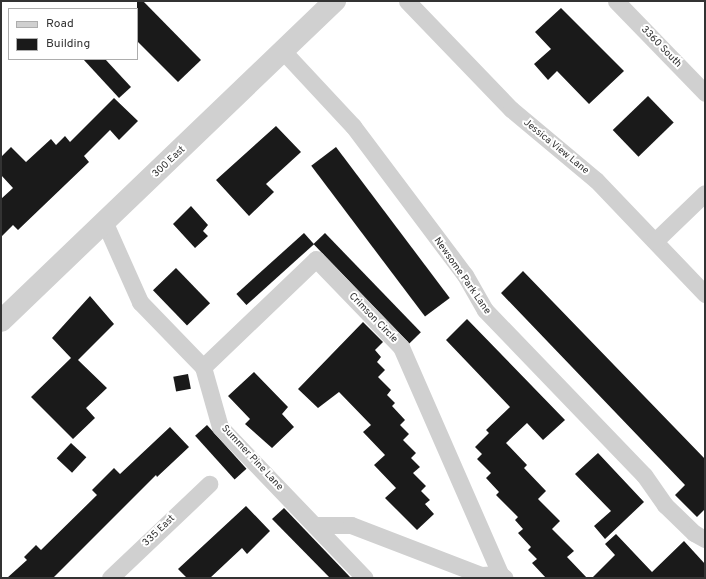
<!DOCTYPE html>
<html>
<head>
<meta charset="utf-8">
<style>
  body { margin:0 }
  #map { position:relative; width:706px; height:579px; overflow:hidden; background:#fff; font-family:Overpass,sans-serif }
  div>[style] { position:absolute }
  .building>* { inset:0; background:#1a1a1a; transform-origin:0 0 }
  .minor>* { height:17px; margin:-8.5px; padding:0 8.5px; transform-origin:8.5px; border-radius:8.5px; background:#d0d0d0 }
  .tertiary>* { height:22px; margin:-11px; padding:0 11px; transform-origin:11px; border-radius:11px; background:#d0d0d0 }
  span { translate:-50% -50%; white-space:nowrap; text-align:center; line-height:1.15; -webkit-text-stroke:4px #fff; paint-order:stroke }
  .street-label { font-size:10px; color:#333 }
  .frame { position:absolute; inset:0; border:2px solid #333; pointer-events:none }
  .legend { position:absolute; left:8px; top:8px; width:130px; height:52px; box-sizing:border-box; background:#fff; border:1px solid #adadad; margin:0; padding:5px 7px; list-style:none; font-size:12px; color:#333 }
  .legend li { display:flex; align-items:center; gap:8px; height:20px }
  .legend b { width:20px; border:1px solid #adadad }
</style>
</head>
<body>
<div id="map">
  <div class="building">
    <div style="clip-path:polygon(137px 1px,143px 1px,201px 60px,178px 82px,137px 41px)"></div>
    <div style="clip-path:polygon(561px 8px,624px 71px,589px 104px,557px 71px,548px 80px,534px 64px,551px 49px,535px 32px)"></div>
    <div style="clip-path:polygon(83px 59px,105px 59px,131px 87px,119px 98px)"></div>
    <div style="left:648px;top:96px;width:37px;height:49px;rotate:46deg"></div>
    <div style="clip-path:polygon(114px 98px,138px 121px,119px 140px,110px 130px,84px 156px,89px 162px,18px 230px,13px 225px,1px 237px,1px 199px,13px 188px,1px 175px,1px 157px,11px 147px,26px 162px,51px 139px,56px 145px,65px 136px,70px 142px)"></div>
    <div style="clip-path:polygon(276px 126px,301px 152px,266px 184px,274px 192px,249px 216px,216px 180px)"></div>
    <div style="left:336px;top:147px;width:189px;height:31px;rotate:53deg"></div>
    <div style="clip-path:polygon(191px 206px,208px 225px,203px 231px,208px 236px,195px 248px,173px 224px)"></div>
    <div style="left:304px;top:233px;width:15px;height:91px;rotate:48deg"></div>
    <div style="left:325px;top:233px;width:138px;height:16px;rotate:46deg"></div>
    <div style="left:176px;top:268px;width:49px;height:32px;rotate:46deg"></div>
    <div style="clip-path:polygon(523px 271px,705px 459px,705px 509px,697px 517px,675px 495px,685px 485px,501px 293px)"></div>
    <div style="clip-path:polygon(90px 296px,114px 324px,78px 360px,107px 388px,86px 408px,95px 418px,73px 439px,31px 397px,71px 358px,52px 338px)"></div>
    <div style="clip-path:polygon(467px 319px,565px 420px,543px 440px,527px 423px,506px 443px,527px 465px,524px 468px,546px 491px,538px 499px,560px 521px,552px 529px,574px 551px,567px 557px,587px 578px,546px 578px,532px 563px,537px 559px,528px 550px,531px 547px,518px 533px,523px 529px,515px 520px,518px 517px,496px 495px,499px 492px,486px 478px,491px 473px,477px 459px,482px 454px,475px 447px,489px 433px,486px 430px,510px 407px,446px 340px)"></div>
    <div style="clip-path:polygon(363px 322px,383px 342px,375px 350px,381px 357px,377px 362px,385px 370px,378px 377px,391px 390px,387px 395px,395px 403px,392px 406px,405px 420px,400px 425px,409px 434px,403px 440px,416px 453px,411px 458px,420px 467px,413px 473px,426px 486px,421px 491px,430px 500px,425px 504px,434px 514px,417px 530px,385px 498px,396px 488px,374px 465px,385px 455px,363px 432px,371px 425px,339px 392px,318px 408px,298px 389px)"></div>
    <div style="clip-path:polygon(254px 372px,288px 407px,282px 414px,294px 427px,272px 448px,245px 424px,250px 419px,228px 396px)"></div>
    <div style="left:188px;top:374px;width:15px;height:15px;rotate:79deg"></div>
    <div style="left:207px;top:425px;width:59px;height:16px;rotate:48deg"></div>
    <div style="clip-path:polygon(170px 427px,189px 447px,157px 477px,156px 475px,53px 578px,7px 578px,27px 560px,24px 557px,36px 545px,41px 550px,97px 495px,92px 490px,114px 468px,120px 474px)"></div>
    <div style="left:71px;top:443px;width:21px;height:21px;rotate:43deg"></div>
    <div style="clip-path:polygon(598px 453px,644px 502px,605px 539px,594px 526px,611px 511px,575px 474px)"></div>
    <div style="clip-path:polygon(246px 506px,270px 531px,247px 554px,242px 548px,210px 578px,187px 578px,178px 569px)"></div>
    <div style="clip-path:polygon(284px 508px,351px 578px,330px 578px,272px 519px)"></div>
    <div style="clip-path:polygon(616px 534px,652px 572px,684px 541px,705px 564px,705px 578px,592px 578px,615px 555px,605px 544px)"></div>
  </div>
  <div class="minor">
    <div style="left:407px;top:1px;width:150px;rotate:46.1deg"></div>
    <div style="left:511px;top:109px;width:111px;rotate:39.9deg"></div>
    <div style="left:596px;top:180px;width:158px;rotate:46.3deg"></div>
    <div style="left:616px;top:1px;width:128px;rotate:45.9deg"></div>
    <div style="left:283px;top:51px;width:103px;rotate:47deg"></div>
    <div style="left:353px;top:126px;width:186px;rotate:53.1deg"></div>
    <div style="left:465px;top:275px;width:40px;rotate:60.3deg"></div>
    <div style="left:485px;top:310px;width:229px;rotate:46.1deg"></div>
    <div style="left:644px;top:475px;width:37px;rotate:55deg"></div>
    <div style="left:665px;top:505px;width:40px;rotate:44deg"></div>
    <div style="left:694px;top:533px;width:13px;rotate:29deg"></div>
    <div style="left:104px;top:221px;width:89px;rotate:66deg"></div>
    <div style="left:140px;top:302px;width:91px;rotate:45.9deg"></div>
    <div style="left:203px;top:367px;width:62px;rotate:74.2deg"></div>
    <div style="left:220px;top:427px;width:209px;rotate:46.2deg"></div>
    <div style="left:655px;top:241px;width:69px;rotate:-43.8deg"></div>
    <div style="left:203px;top:367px;width:156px;rotate:-43.7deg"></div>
    <div style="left:316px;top:259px;width:122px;rotate:46deg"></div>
    <div style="left:401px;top:347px;width:248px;rotate:66.4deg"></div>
    <div style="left:500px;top:574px;width:6px;rotate:39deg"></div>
    <div style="left:315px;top:525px;width:36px"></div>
    <div style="left:351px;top:525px;width:139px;rotate:21deg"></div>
    <div style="left:481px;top:575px;width:19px;rotate:-3deg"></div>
    <div style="left:110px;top:578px;width:137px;rotate:-43.5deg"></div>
  </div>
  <div class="tertiary">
    <div style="left:1px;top:321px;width:463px;rotate:-43.8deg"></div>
  </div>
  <div class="street-label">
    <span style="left:661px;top:47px;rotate:46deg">3360 South</span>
    <span style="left:556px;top:147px;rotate:39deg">Jessica View Lane</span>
    <span style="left:169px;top:162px;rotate:-43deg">300 East</span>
    <span style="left:462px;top:276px;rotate:55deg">Newsome Park Lane</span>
    <span style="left:373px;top:318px;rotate:46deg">Crimson Circle</span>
    <span style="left:252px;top:458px;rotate:47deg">Summer Pine Lane</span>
    <span style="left:159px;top:531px;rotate:-44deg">335 East</span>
  </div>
  <div class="frame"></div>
  <ul class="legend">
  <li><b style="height:5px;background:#d0d0d0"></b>Road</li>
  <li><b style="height:11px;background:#1a1a1a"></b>Building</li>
  </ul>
</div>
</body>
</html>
